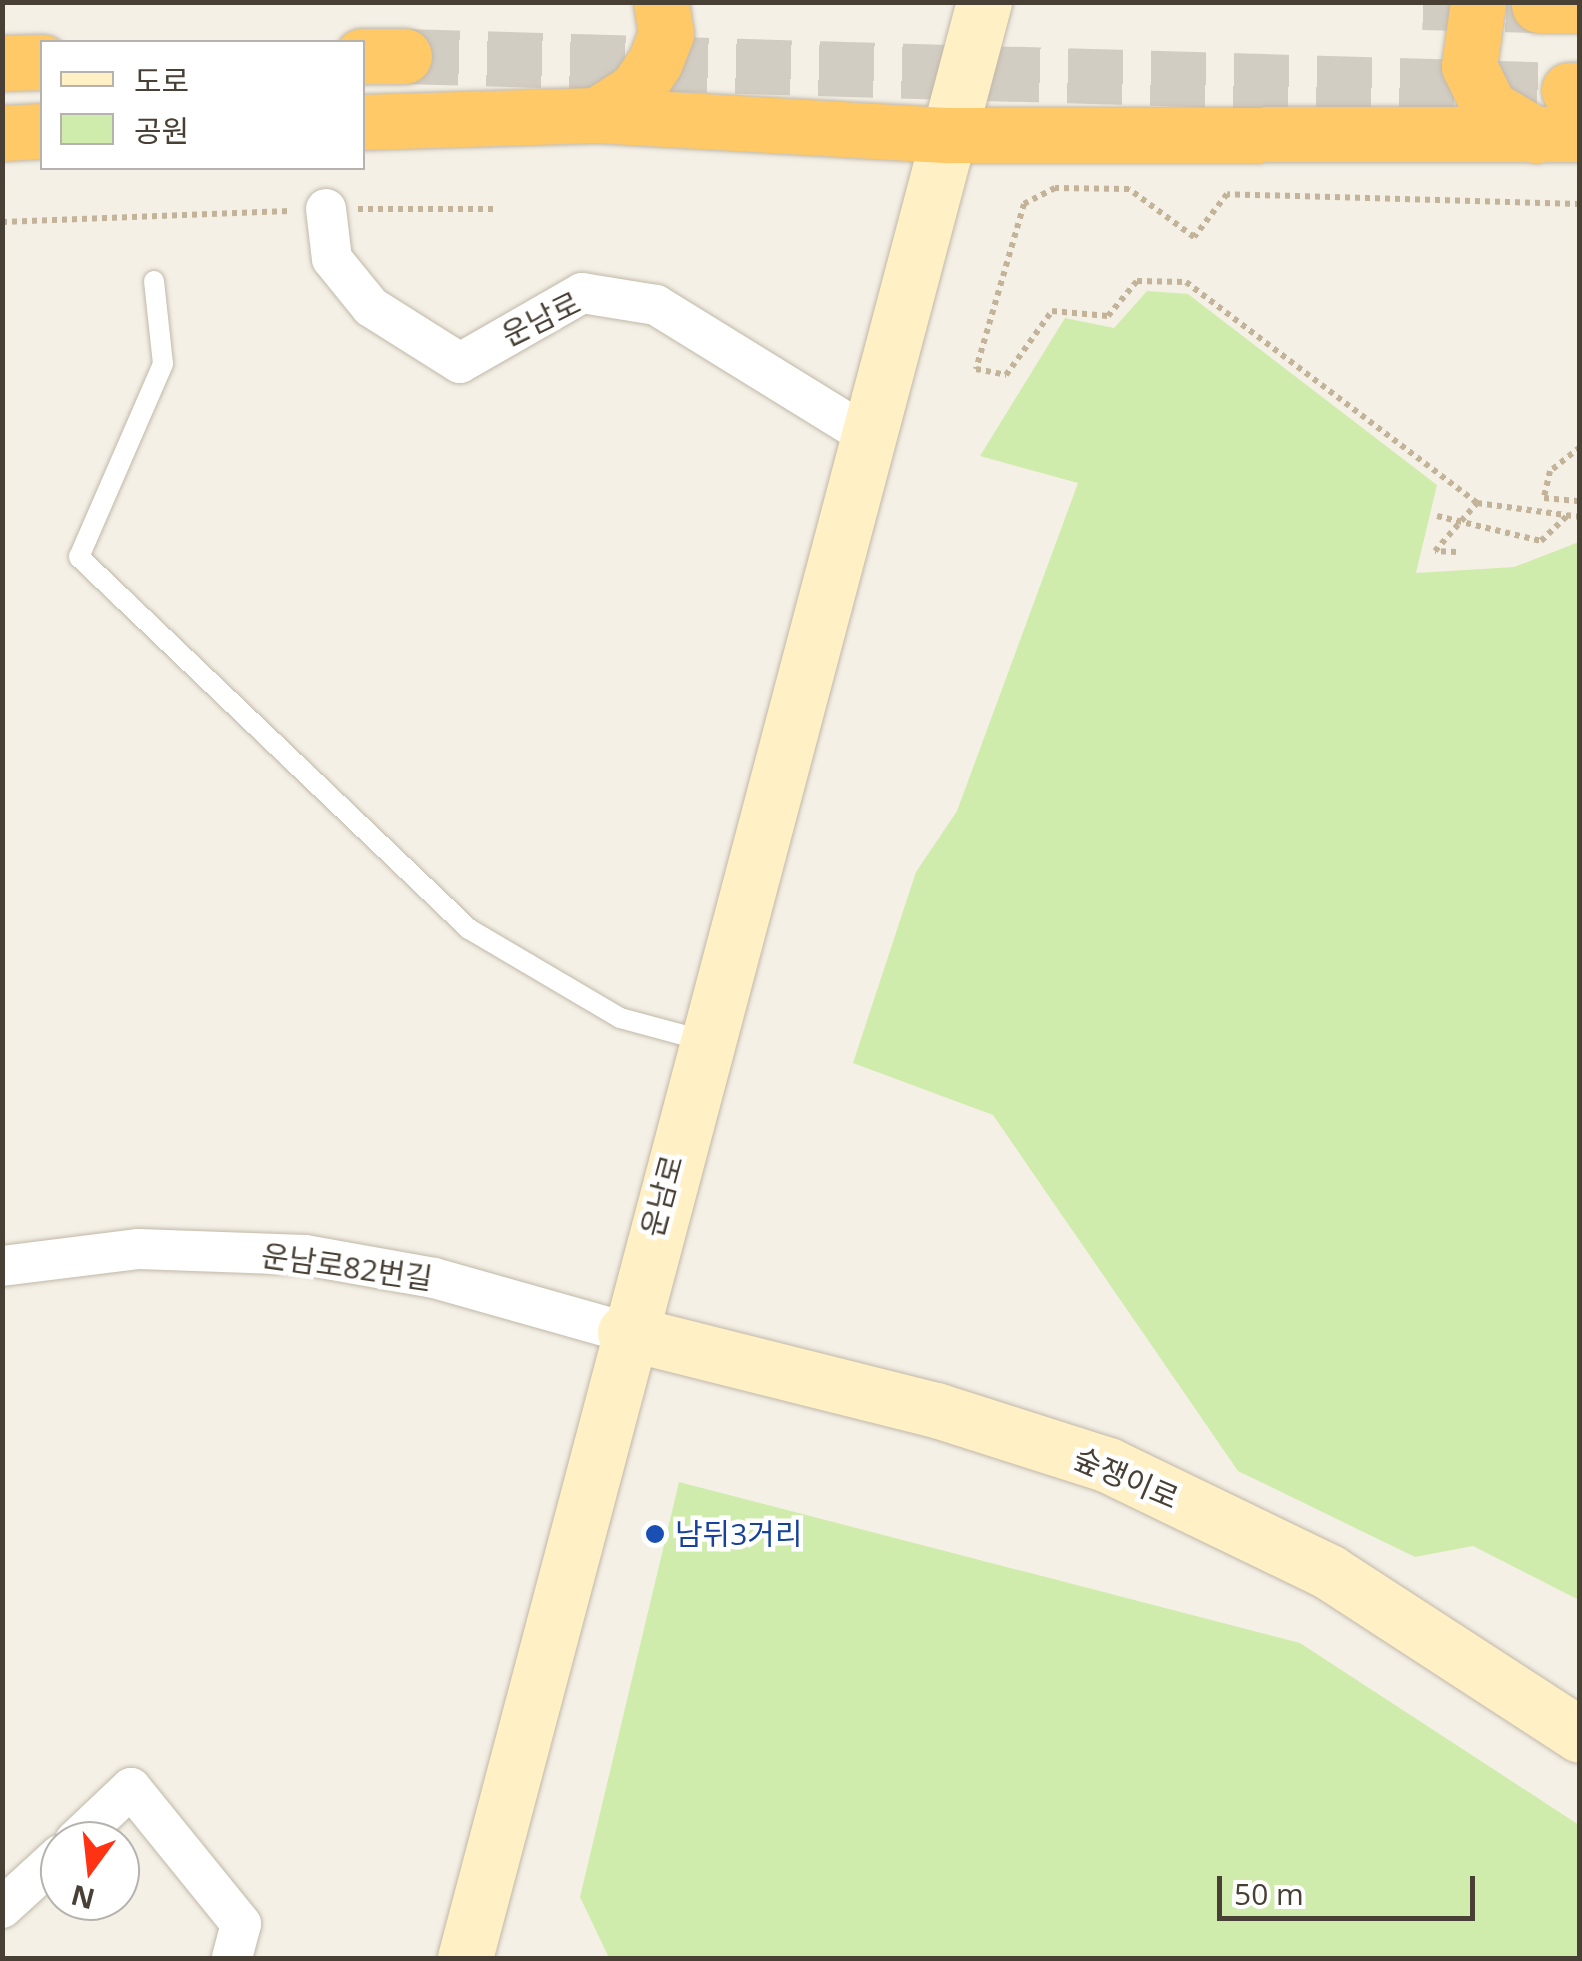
<!DOCTYPE html>
<html>
<head>
<meta charset="utf-8">
<style>
  body { margin:0 }
  #map { position:relative; width:1582px; height:1961px; overflow:hidden; background:#f4f0e6; font-family:"Open Sans","Noto Sans KR",sans-serif }
  div>[style] { position:absolute }
  .green>* { inset:0; background:#d0ecac }
  .highway-tunnel>* { height:55px; margin-top:-27.5px; transform-origin:0; background:repeating-linear-gradient(90deg,#d2cdc3 0 55px,transparent 0 83px) }
  .path>* { height:6px; margin-top:-3px; transform-origin:0; background:repeating-linear-gradient(90deg,#c3b398 0 5px,transparent 0 10px) }
  .roads { filter:drop-shadow(0 0 2px #c1b8a8) drop-shadow(0 0 2px #c1b8a8) }
  .lane>* { height:20px; margin:-10px; padding:0 10px; transform-origin:10px; border-radius:10px; background:#fff }
  .street>* { height:40px; margin:-20px; padding:0 20px; transform-origin:20px; border-radius:20px; background:#fff }
  .secondary>* { height:55px; margin:-27.5px; padding:0 27.5px; transform-origin:27.5px; border-radius:27.5px; background:#fff0c6 }
  .highway>* { height:55px; margin:-27.5px; padding:0 27.5px; transform-origin:27.5px; border-radius:27.5px; background:#ffc967 }
  .dots>* { width:28px; height:28px; translate:-50% -50%; box-sizing:border-box; border:5px solid #fff; border-radius:50% }
  span { translate:-50% -50%; white-space:nowrap; text-align:center; line-height:1.15; -webkit-text-stroke:9px #fff; paint-order:stroke }
  .street-label { font-size:30px; color:#484035 }
  .transit-label { font-size:30px; color:#164399 }
  .left { translate:0 -50%; text-align:left }
  .frame { position:absolute; inset:0; border:5px solid #484035; pointer-events:none }
  .legend { position:absolute; left:40px; top:40px; width:325px; height:130px; box-sizing:border-box; background:#fff; border:2px solid #b6b3ae; margin:0; padding:12px 18px; list-style:none; font-size:30px; color:#484035 }
  .legend li { display:flex; align-items:center; gap:20px; height:50px }
  .legend b { width:50px; border:2px solid #b6b3ae }
  .north { position:absolute; left:40px; top:1821px; width:100px; height:100px; box-sizing:border-box; background:#fff; border:2px solid #b6b3ae; border-radius:50%; rotate:195deg; font-size:28px; font-weight:700; line-height:40px; text-align:center; color:#484035 }
  .north::after { content:''; display:block; margin:auto; width:35px; height:45px; background:#ff3213; clip-path:polygon(50% 0,100% 100%,50% 72%,0 100%) }
  .scale { position:absolute; left:1217px; top:1876px; width:258px; height:45px; box-sizing:border-box; border:5px solid #484035; border-top:0; padding-left:12px; font-size:30px; line-height:35px; white-space:nowrap; color:#484035; -webkit-text-stroke:8px #fff; paint-order:stroke }
</style>
</head>
<body>
<div id="map">
  <div class="green">
    <div style="clip-path:polygon(1147px 291px,1188px 294px,1437px 485px,1416px 573px,1514px 567px,1579px 542px,1579px 1600px,1473px 1546px,1415px 1557px,1238px 1471px,993px 1115px,853px 1063px,916px 872px,957px 811px,1078px 483px,980px 456px,1065px 318px,1114px 328px)"></div>
    <div style="clip-path:polygon(679px 1482px,1300px 1643px,1579px 1825px,1579px 1958px,609px 1958px,580px 1897px)"></div>
  </div>
  <div class="highway-tunnel">
    <div style="left:1423px;top:2px;width:116px;rotate:1.5deg"></div>
    <div style="left:404px;top:56px;width:1165px;rotate:1.67deg"></div>
  </div>
  <div class="path">
    <div style="left:1580px;top:204px;width:353px;rotate:-178.4deg"></div>
    <div style="left:1227px;top:194px;width:54px;rotate:127.5deg"></div>
    <div style="left:1194px;top:237px;width:81px;rotate:-143.6deg"></div>
    <div style="left:1129px;top:189px;width:74px;rotate:-179.2deg"></div>
    <div style="left:1055px;top:188px;width:35px;rotate:153deg"></div>
    <div style="left:1024px;top:204px;width:172px;rotate:106.2deg"></div>
    <div style="left:976px;top:369px;width:31px;rotate:11deg"></div>
    <div style="left:1006px;top:375px;width:79px;rotate:-54.3deg"></div>
    <div style="left:1052px;top:311px;width:56px;rotate:5.1deg"></div>
    <div style="left:1108px;top:316px;width:45px;rotate:-50.4deg"></div>
    <div style="left:1137px;top:281px;width:49px;rotate:1.2deg"></div>
    <div style="left:1186px;top:282px;width:365px;rotate:37.2deg"></div>
    <div style="left:1477px;top:503px;width:104px;rotate:7.7deg"></div>
    <div style="left:358px;top:209px;width:136px"></div>
    <div style="left:2px;top:222px;width:289px;rotate:-2.2deg"></div>
    <div style="left:1580px;top:447px;width:38px;rotate:141deg"></div>
    <div style="left:1550px;top:471px;width:28px;rotate:103deg"></div>
    <div style="left:1544px;top:498px;width:36px;rotate:5deg"></div>
    <div style="left:1437px;top:516px;width:107px;rotate:13.5deg"></div>
    <div style="left:1541px;top:541px;width:36px;rotate:-44deg"></div>
    <div style="left:1456px;top:552px;width:21px;rotate:-177deg"></div>
    <div style="left:1435px;top:551px;width:64px;rotate:-48.8deg"></div>
  </div>
  <div class="roads">
    <div class="lane">
      <div style="left:154px;top:281px;width:83px;rotate:83.8deg"></div>
      <div style="left:163px;top:364px;width:210px;rotate:113.5deg"></div>
      <div style="left:79px;top:557px;width:539px;rotate:43.65deg"></div>
      <div style="left:469px;top:929px;width:175px;rotate:30.5deg"></div>
      <div style="left:620px;top:1018px;width:88px;rotate:15.1deg"></div>
    </div>
    <div class="street">
      <div style="left:326px;top:209px;width:50px;rotate:83.2deg"></div>
      <div style="left:332px;top:259px;width:62px;rotate:50.9deg"></div>
      <div style="left:371px;top:307px;width:105px;rotate:32.2deg"></div>
      <div style="left:460px;top:363px;width:141px;rotate:-29.8deg"></div>
      <div style="left:582px;top:293px;width:75px;rotate:9.2deg"></div>
      <div style="left:656px;top:305px;width:249px;rotate:31.7deg"></div>
      <div style="left:2px;top:1266px;width:138px;rotate:-7.1deg"></div>
      <div style="left:139px;top:1249px;width:166px;rotate:2.1deg"></div>
      <div style="left:305px;top:1255px;width:131px;rotate:10.1deg"></div>
      <div style="left:434px;top:1278px;width:198px;rotate:15.8deg"></div>
      <div style="left:75px;top:1841px;width:77px;rotate:-43.4deg"></div>
      <div style="left:131px;top:1788px;width:175px;rotate:51deg"></div>
      <div style="left:241px;top:1924px;width:35px;rotate:105deg"></div>
      <div style="left:2px;top:1908px;width:79px;rotate:-42.4deg"></div>
    </div>
    <div class="secondary">
      <div style="left:625px;top:1332px;width:321px;rotate:14.1deg"></div>
      <div style="left:936px;top:1410px;width:181px;rotate:17.7deg"></div>
      <div style="left:1108px;top:1465px;width:246px;rotate:25.8deg"></div>
      <div style="left:1329px;top:1572px;width:299px;rotate:33deg"></div>
      <div style="left:465px;top:1958px;width:2024px;rotate:-75.14deg"></div>
    </div>
    <div class="highway">
      <div style="left:1478px;top:2px;width:65px;rotate:98deg"></div>
      <div style="left:1469px;top:66px;width:46px;rotate:64deg"></div>
      <div style="left:1489px;top:107px;width:55px;rotate:30.8deg"></div>
      <div style="left:1539px;top:5px;width:41px"></div>
      <div style="left:362px;top:56px;width:42px"></div>
      <div style="left:2px;top:63px;width:40px;rotate:-1.4deg"></div>
      <div style="left:1569px;top:90px;width:11px"></div>
      <div style="left:597px;top:115px;width:46px;rotate:-32.7deg"></div>
      <div style="left:636px;top:90px;width:34px;rotate:-56deg"></div>
      <div style="left:655px;top:62px;width:30px;rotate:-69deg"></div>
      <div style="left:666px;top:34px;width:32px;rotate:-99deg"></div>
      <div style="left:362px;top:122px;width:235px;rotate:-1.7deg"></div>
      <div style="left:597px;top:115px;width:353px;rotate:3.3deg"></div>
      <div style="left:949px;top:135px;width:631px;rotate:-0.09deg"></div>
      <div style="left:2px;top:133px;width:40px;rotate:-2.9deg"></div>
    </div>
  </div>
  <div class="dots">
    <div style="left:655px;top:1534px;background:#1a4fb4"></div>
  </div>
  <div class="street-label">
    <span style="left:541px;top:319px;rotate:-26deg">운남로</span>
    <span style="left:662px;top:1196px;rotate:-75deg">운남로</span>
    <span style="left:347px;top:1267px;rotate:8deg">운남로82번길</span>
    <span style="left:1126px;top:1478px;rotate:23deg">숲쟁이로</span>
  </div>
  <div class="transit-label">
    <span class="left" style="left:675px;top:1534px">남뒤3거리</span>
  </div>
  <div class="frame"></div>
  <ul class="legend">
  <li><b style="height:12px;background:#fff0c6"></b>도로</li>
  <li><b style="height:28px;background:#d0ecac"></b>공원</li>
  </ul>
  <div class="north">N</div>
  <div class="scale">50 m</div>
</div>
</body>
</html>
